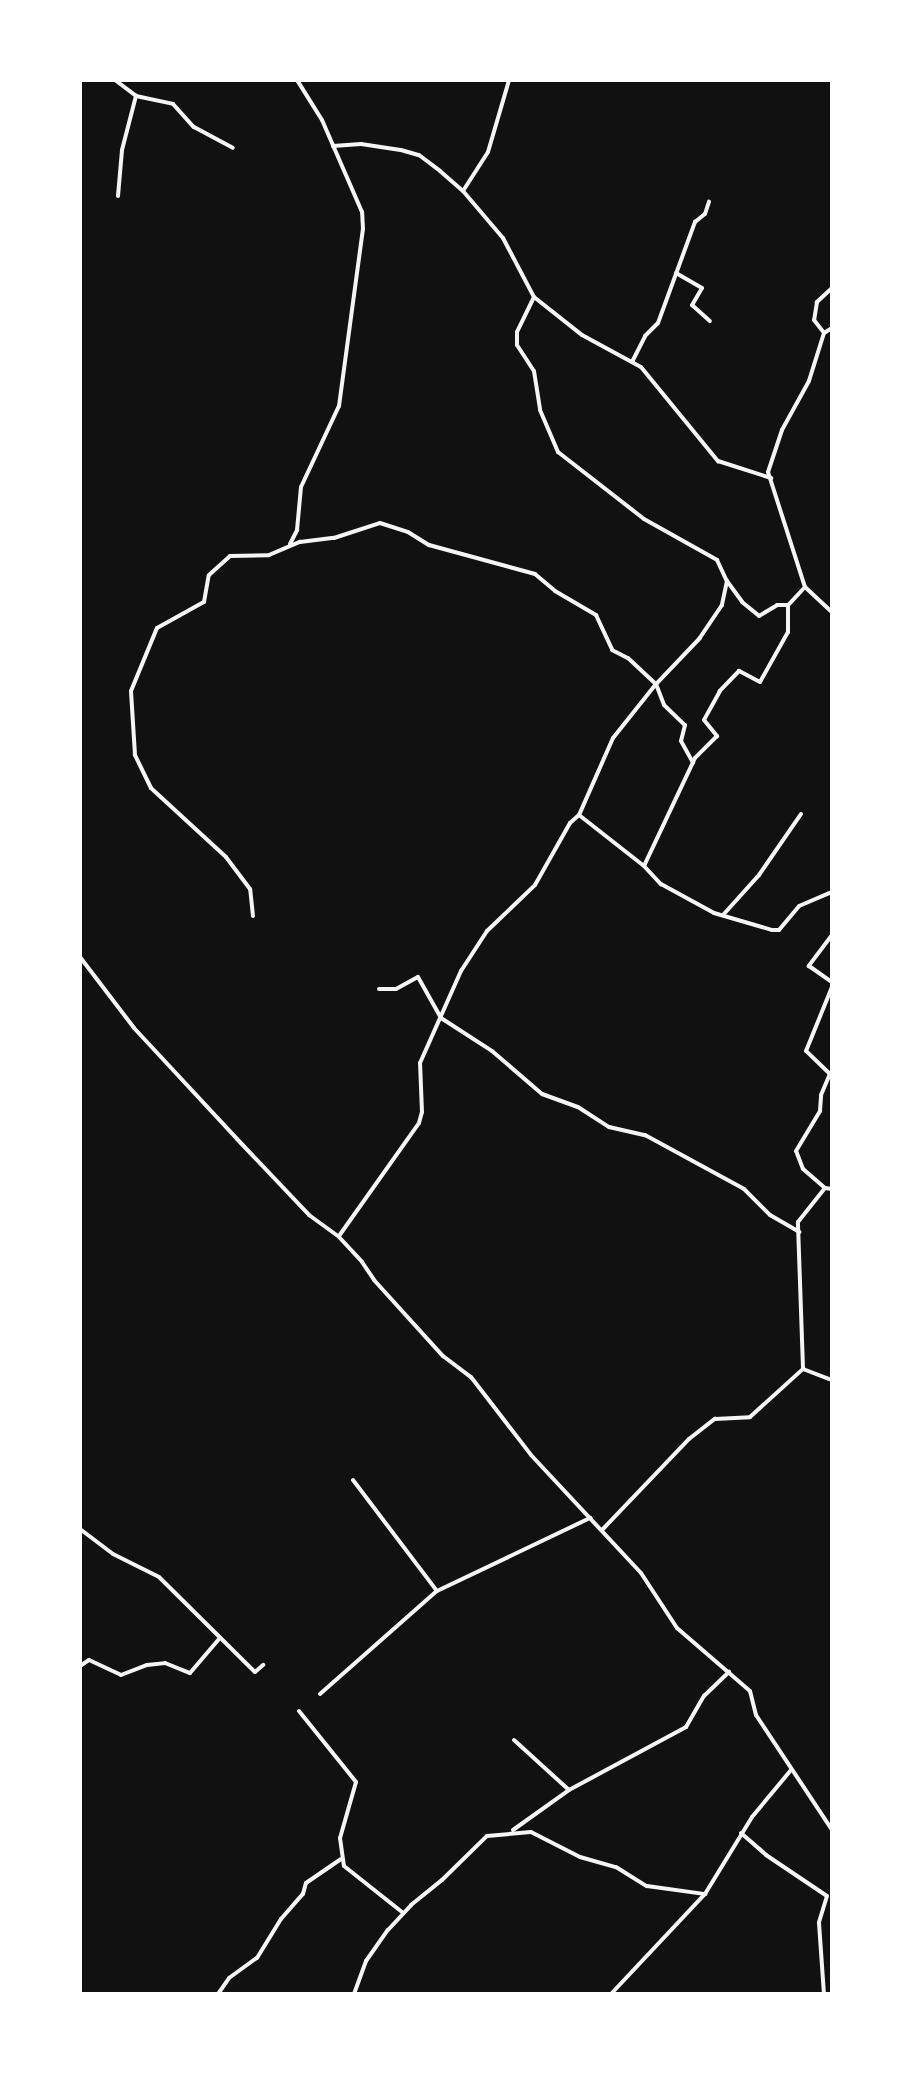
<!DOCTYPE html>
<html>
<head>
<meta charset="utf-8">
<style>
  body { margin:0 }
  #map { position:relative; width:912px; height:2074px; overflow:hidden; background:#111; font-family:Rubik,sans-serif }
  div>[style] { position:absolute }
  .minor>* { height:4px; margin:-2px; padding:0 2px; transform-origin:2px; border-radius:2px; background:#f5f5f5 }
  span { translate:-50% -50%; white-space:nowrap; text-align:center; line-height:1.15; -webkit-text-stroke:6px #fff; paint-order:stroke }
  .frame { position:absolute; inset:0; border:82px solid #fff; pointer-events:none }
</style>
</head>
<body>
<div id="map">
  <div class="minor">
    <div style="left:115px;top:80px;width:26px;rotate:37deg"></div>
    <div style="left:136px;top:96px;width:38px;rotate:12deg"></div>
    <div style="left:173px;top:104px;width:31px;rotate:48deg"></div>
    <div style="left:194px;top:127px;width:44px;rotate:28.3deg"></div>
    <div style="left:333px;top:146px;width:28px;rotate:-4deg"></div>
    <div style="left:361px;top:144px;width:40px;rotate:8.5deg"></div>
    <div style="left:401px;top:150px;width:19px;rotate:16deg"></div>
    <div style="left:419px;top:155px;width:26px;rotate:37deg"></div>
    <div style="left:440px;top:171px;width:30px;rotate:41deg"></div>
    <div style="left:463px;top:191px;width:62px;rotate:49.6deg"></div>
    <div style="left:503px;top:238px;width:67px;rotate:62.3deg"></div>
    <div style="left:534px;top:297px;width:61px;rotate:38.4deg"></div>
    <div style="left:582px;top:335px;width:67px;rotate:28.5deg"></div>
    <div style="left:641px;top:367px;width:122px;rotate:50.7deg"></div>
    <div style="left:718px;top:461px;width:56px;rotate:17.8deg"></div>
    <div style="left:463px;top:191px;width:46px;rotate:-57.3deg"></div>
    <div style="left:488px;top:152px;width:75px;rotate:-73.7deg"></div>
    <div style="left:118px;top:196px;width:46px;rotate:-85deg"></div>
    <div style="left:122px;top:150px;width:56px;rotate:-75.5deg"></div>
    <div style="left:676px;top:273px;width:30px;rotate:30deg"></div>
    <div style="left:702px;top:288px;width:20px;rotate:120deg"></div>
    <div style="left:692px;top:305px;width:24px;rotate:42deg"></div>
    <div style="left:832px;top:288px;width:21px;rotate:137deg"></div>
    <div style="left:817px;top:302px;width:18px;rotate:99deg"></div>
    <div style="left:814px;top:320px;width:16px;rotate:52deg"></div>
    <div style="left:824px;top:333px;width:9px;rotate:-32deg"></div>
    <div style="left:534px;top:297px;width:39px;rotate:116deg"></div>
    <div style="left:517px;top:332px;width:13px;rotate:90deg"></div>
    <div style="left:517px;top:345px;width:31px;rotate:57deg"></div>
    <div style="left:534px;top:371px;width:39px;rotate:81deg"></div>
    <div style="left:540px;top:410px;width:46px;rotate:66.8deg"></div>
    <div style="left:558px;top:452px;width:109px;rotate:37.9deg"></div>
    <div style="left:644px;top:519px;width:84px;rotate:29.3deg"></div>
    <div style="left:717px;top:560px;width:23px;rotate:65deg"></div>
    <div style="left:727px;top:581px;width:25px;rotate:102deg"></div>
    <div style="left:722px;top:605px;width:40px;rotate:124deg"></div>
    <div style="left:700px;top:638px;width:64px;rotate:133.7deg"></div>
    <div style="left:656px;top:684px;width:69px;rotate:128.5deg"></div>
    <div style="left:613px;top:738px;width:84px;rotate:113.8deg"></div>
    <div style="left:579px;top:815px;width:83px;rotate:38.1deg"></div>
    <div style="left:824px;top:333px;width:50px;rotate:107.4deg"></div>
    <div style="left:809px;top:381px;width:56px;rotate:118.9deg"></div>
    <div style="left:782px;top:430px;width:44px;rotate:108.4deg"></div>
    <div style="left:768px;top:472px;width:121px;rotate:72.2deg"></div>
    <div style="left:805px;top:587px;width:37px;rotate:43deg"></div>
    <div style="left:632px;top:362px;width:29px;rotate:-63deg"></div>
    <div style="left:645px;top:336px;width:18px;rotate:-45deg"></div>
    <div style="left:658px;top:323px;width:108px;rotate:-69.9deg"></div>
    <div style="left:695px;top:222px;width:13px;rotate:-39deg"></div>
    <div style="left:705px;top:214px;width:13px;rotate:-72deg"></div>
    <div style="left:290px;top:544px;width:16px;rotate:-63deg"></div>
    <div style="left:297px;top:530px;width:43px;rotate:-84.7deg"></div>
    <div style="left:301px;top:487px;width:89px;rotate:-64.9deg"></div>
    <div style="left:339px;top:406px;width:179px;rotate:-82.3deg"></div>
    <div style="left:363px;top:229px;width:17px;rotate:-93deg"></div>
    <div style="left:362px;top:212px;width:100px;rotate:-113.5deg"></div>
    <div style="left:322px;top:120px;width:47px;rotate:-122deg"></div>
    <div style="left:727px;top:581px;width:26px;rotate:54deg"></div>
    <div style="left:742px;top:602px;width:22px;rotate:39deg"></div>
    <div style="left:759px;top:616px;width:21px;rotate:-31deg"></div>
    <div style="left:777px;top:605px;width:11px"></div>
    <div style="left:805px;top:587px;width:25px;rotate:133deg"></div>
    <div style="left:788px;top:605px;width:27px;rotate:90deg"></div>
    <div style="left:788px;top:632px;width:57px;rotate:119.2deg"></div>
    <div style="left:760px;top:682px;width:24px;rotate:-152deg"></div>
    <div style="left:739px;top:671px;width:28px;rotate:134deg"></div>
    <div style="left:720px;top:691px;width:33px;rotate:119deg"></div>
    <div style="left:704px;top:720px;width:21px;rotate:51deg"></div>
    <div style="left:717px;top:736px;width:31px;rotate:135deg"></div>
    <div style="left:695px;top:758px;width:119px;rotate:115.3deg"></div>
    <div style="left:644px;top:866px;width:25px;rotate:47deg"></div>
    <div style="left:661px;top:884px;width:60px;rotate:28.7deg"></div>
    <div style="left:714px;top:913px;width:60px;rotate:16.3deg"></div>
    <div style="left:772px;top:930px;width:7px"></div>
    <div style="left:779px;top:930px;width:31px;rotate:-50deg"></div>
    <div style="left:799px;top:906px;width:36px;rotate:-23deg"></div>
    <div style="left:723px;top:915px;width:54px;rotate:-48deg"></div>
    <div style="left:759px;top:875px;width:74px;rotate:-55.5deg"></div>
    <div style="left:253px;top:916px;width:27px;rotate:-96deg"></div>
    <div style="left:250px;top:889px;width:40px;rotate:-127deg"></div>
    <div style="left:226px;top:857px;width:102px;rotate:-137.4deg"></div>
    <div style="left:151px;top:788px;width:37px;rotate:-116deg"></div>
    <div style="left:135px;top:755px;width:64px;rotate:-93.6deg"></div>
    <div style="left:131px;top:691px;width:68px;rotate:-67.6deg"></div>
    <div style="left:157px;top:628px;width:54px;rotate:-29deg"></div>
    <div style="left:204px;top:602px;width:27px;rotate:-80deg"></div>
    <div style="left:209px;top:575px;width:28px;rotate:-42deg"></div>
    <div style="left:230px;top:556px;width:39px;rotate:-1deg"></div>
    <div style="left:269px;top:555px;width:34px;rotate:-23deg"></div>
    <div style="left:300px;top:542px;width:34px;rotate:-7deg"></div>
    <div style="left:334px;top:538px;width:48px;rotate:-18.1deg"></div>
    <div style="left:380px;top:523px;width:29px;rotate:18deg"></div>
    <div style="left:408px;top:532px;width:25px;rotate:32deg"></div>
    <div style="left:429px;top:545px;width:110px;rotate:15.3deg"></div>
    <div style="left:535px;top:574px;width:26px;rotate:40deg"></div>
    <div style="left:555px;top:591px;width:48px;rotate:30.3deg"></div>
    <div style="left:596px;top:615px;width:38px;rotate:65deg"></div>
    <div style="left:612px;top:650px;width:18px;rotate:27deg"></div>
    <div style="left:628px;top:658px;width:38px;rotate:43deg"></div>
    <div style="left:656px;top:684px;width:22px;rotate:69deg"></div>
    <div style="left:664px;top:705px;width:29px;rotate:44deg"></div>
    <div style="left:685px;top:725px;width:16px;rotate:104deg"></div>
    <div style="left:681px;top:741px;width:25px;rotate:61deg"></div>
    <div style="left:832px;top:935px;width:39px;rotate:127deg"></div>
    <div style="left:809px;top:966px;width:28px;rotate:35deg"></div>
    <div style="left:80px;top:957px;width:89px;rotate:52.7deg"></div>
    <div style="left:134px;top:1028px;width:151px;rotate:47.1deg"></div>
    <div style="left:237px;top:1139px;width:105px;rotate:46.5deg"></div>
    <div style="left:309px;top:1215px;width:37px;rotate:36deg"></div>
    <div style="left:339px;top:1237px;width:34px;rotate:47deg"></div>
    <div style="left:362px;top:1262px;width:22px;rotate:56deg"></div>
    <div style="left:374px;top:1280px;width:103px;rotate:47.8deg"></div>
    <div style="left:443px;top:1356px;width:35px;rotate:37deg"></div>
    <div style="left:471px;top:1377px;width:98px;rotate:52.4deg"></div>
    <div style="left:531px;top:1455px;width:161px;rotate:47deg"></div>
    <div style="left:641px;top:1573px;width:66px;rotate:56.8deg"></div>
    <div style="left:677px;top:1628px;width:96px;rotate:40.8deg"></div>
    <div style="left:750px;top:1691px;width:25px;rotate:76deg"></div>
    <div style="left:756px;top:1715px;width:138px;rotate:56.5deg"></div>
    <div style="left:379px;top:989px;width:17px"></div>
    <div style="left:396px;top:989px;width:25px;rotate:-29deg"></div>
    <div style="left:418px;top:977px;width:47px;rotate:60.7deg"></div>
    <div style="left:441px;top:1018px;width:61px;rotate:32.9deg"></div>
    <div style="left:492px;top:1051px;width:66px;rotate:40.7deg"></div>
    <div style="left:542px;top:1094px;width:38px;rotate:20deg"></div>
    <div style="left:578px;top:1107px;width:37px;rotate:33deg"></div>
    <div style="left:609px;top:1127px;width:37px;rotate:13deg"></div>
    <div style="left:645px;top:1135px;width:113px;rotate:28.6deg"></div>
    <div style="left:744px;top:1189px;width:37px;rotate:45deg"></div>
    <div style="left:770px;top:1215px;width:34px;rotate:30deg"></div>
    <div style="left:825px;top:1188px;width:29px;rotate:-139deg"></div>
    <div style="left:803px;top:1169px;width:19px;rotate:-111deg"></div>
    <div style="left:796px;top:1151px;width:47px;rotate:-59deg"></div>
    <div style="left:820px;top:1111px;width:16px;rotate:-86deg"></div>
    <div style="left:821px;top:1095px;width:23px;rotate:-67deg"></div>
    <div style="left:830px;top:1074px;width:33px;rotate:-136deg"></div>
    <div style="left:806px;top:1051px;width:69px;rotate:-67.9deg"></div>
    <div style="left:339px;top:1236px;width:138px;rotate:-54.7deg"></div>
    <div style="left:419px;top:1123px;width:11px;rotate:-75deg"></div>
    <div style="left:422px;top:1112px;width:49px;rotate:-92.3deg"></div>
    <div style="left:420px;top:1063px;width:101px;rotate:-66deg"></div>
    <div style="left:461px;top:971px;width:48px;rotate:-57deg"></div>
    <div style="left:487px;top:931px;width:66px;rotate:-43.8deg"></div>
    <div style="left:535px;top:885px;width:71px;rotate:-60.6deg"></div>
    <div style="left:570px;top:823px;width:12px;rotate:-42deg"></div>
    <div style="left:803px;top:1368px;width:146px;rotate:-92deg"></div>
    <div style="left:798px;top:1222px;width:43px;rotate:-51.5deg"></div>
    <div style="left:825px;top:1188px;width:7px;rotate:8deg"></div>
    <div style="left:803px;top:1369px;width:31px;rotate:21deg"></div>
    <div style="left:353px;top:1480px;width:139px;rotate:52.9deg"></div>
    <div style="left:437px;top:1591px;width:170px;rotate:-25.5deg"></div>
    <div style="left:80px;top:1529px;width:41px;rotate:37.1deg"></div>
    <div style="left:113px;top:1554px;width:51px;rotate:26.6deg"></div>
    <div style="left:159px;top:1577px;width:135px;rotate:44.7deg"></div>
    <div style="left:255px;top:1672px;width:11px;rotate:-41deg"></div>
    <div style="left:602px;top:1530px;width:126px;rotate:-46.3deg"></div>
    <div style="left:689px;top:1439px;width:33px;rotate:-38deg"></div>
    <div style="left:715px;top:1419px;width:35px;rotate:-3deg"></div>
    <div style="left:750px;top:1417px;width:72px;rotate:-42.2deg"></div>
    <div style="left:80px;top:1666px;width:11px;rotate:-34deg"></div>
    <div style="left:89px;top:1660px;width:35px;rotate:25deg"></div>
    <div style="left:121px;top:1675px;width:28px;rotate:-21deg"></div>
    <div style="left:147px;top:1665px;width:18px;rotate:-6deg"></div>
    <div style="left:165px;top:1663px;width:27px;rotate:22deg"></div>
    <div style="left:190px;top:1673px;width:45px;rotate:-49.5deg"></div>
    <div style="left:320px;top:1694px;width:156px;rotate:-41.4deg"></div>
    <div style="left:299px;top:1711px;width:91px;rotate:51.2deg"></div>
    <div style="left:356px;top:1782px;width:58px;rotate:105.9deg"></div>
    <div style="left:340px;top:1838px;width:28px;rotate:82deg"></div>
    <div style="left:344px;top:1866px;width:74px;rotate:38.4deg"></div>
    <div style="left:514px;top:1740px;width:74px;rotate:42.3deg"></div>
    <div style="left:569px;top:1790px;width:133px;rotate:-28.3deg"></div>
    <div style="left:686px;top:1727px;width:36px;rotate:-60deg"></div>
    <div style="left:704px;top:1696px;width:35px;rotate:-44deg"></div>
    <div style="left:513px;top:1830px;width:69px;rotate:-35.5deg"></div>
    <div style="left:741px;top:1833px;width:33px;rotate:41deg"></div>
    <div style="left:766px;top:1855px;width:73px;rotate:33.9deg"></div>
    <div style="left:827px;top:1896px;width:28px;rotate:107deg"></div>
    <div style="left:819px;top:1923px;width:71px;rotate:86deg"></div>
    <div style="left:218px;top:1994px;width:19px;rotate:-55deg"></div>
    <div style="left:229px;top:1978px;width:34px;rotate:-36deg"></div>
    <div style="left:257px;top:1958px;width:46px;rotate:-58.4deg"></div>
    <div style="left:281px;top:1919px;width:33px;rotate:-49deg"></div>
    <div style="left:303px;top:1894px;width:11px;rotate:-75deg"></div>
    <div style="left:306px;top:1883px;width:42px;rotate:-34.4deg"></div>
    <div style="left:354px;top:1994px;width:35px;rotate:-70deg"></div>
    <div style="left:366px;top:1961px;width:38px;rotate:-55deg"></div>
    <div style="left:388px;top:1930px;width:34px;rotate:-47deg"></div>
    <div style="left:411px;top:1905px;width:40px;rotate:-39deg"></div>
    <div style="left:442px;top:1880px;width:63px;rotate:-44.4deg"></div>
    <div style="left:487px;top:1836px;width:44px;rotate:-5.2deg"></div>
    <div style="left:531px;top:1832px;width:55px;rotate:27deg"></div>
    <div style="left:580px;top:1857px;width:37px;rotate:16deg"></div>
    <div style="left:616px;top:1867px;width:36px;rotate:32deg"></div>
    <div style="left:647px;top:1886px;width:59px;rotate:7.9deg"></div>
    <div style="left:611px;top:1994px;width:137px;rotate:-46.8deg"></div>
    <div style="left:705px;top:1894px;width:90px;rotate:-58.6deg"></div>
    <div style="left:752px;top:1817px;width:61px;rotate:-50.3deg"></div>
  </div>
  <div class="frame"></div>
</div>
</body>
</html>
